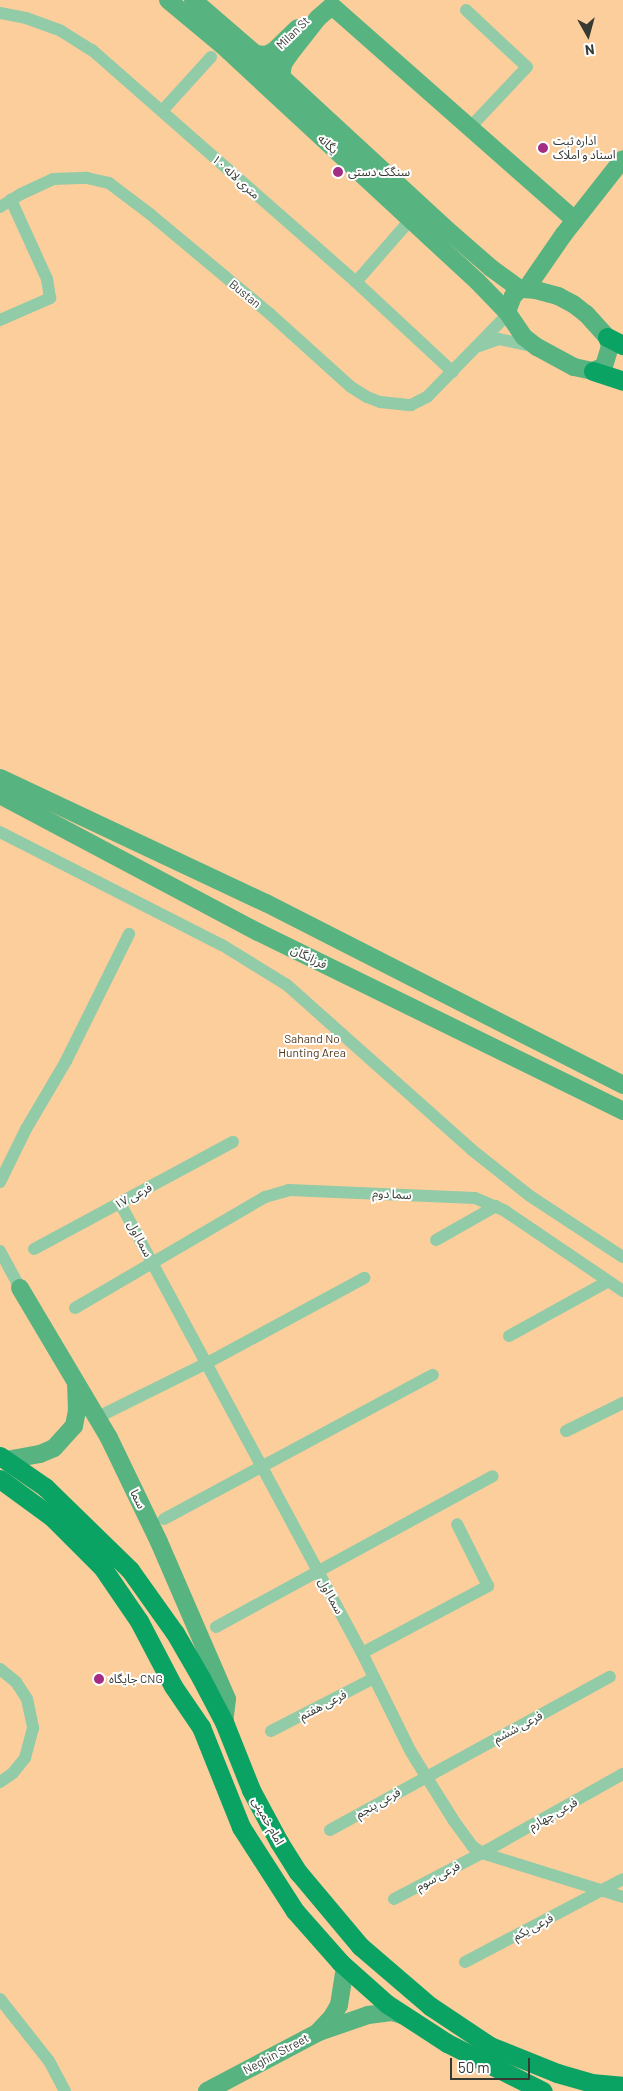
<!DOCTYPE html>
<html>
<head>
<meta charset="utf-8">
<style>
  body { margin:0 }
  #map { position:relative; width:623px; height:2091px; overflow:hidden; background:#f2fae8; font-family:Barlow,"Noto Sans Arabic",sans-serif }
  div>[style] { position:absolute }
  .green>* { inset:0; background:#fcce9c; transform-origin:0 0 }
  .street>* { height:12px; margin:-6px; padding:0 6px; transform-origin:6px; border-radius:6px; background:#91cba8 }
  .secondary>* { height:18px; margin:-9px; padding:0 9px; transform-origin:9px; border-radius:9px; background:#57b481 }
  .primary>* { height:19px; margin:-9.5px; padding:0 9.5px; transform-origin:9.5px; border-radius:9.5px; background:#0ba364 }
  .dots>* { width:14px; height:14px; translate:-50% -50%; box-sizing:border-box; border:2px solid #fff; border-radius:50% }
  span { translate:-50% -50%; white-space:nowrap; text-align:center; line-height:1.15; -webkit-text-stroke:4px #fff; paint-order:stroke }
  .street-label { font-size:12px; color:#373a33 }
  .poi-label { font-size:12px; color:#373a33 }
  .left { translate:0 -50%; text-align:left }
  .park-label { font-size:12px; color:#513719 }
  .north { position:absolute; left:563px; top:10px; width:50px; height:50px; -webkit-text-stroke:4px #fff; paint-order:stroke; rotate:173deg; font-size:14px; font-weight:700; line-height:20px; text-align:center; color:#373a33 }
  .north::after { content:''; display:block; margin:auto; width:18px; height:22px; background:#373a33; clip-path:polygon(50% 0,100% 100%,50% 72%,0 100%) }
  .scale { position:absolute; left:450px; top:2058px; width:80px; height:22px; box-sizing:border-box; border:2px solid #373a33; border-top:0; padding-left:6px; font-size:15px; line-height:18px; white-space:nowrap; color:#373a33; -webkit-text-stroke:4px #fff; paint-order:stroke }
</style>
</head>
<body>
<div id="map">
  <div class="green">
    <div style="left:0;top:0;width:623px;height:2091px"></div>
  </div>
  <div class="street">
    <div style="left:466px;top:10px;width:83px;rotate:43.1deg"></div>
    <div style="left:527px;top:67px;width:74px;rotate:133.4deg"></div>
    <div style="left:0;top:13px;width:26px;rotate:11deg"></div>
    <div style="left:26px;top:18px;width:37px;rotate:20deg"></div>
    <div style="left:61px;top:31px;width:36px;rotate:32deg"></div>
    <div style="left:92px;top:50px;width:351px;rotate:41.3deg"></div>
    <div style="left:356px;top:282px;width:132px;rotate:42.9deg"></div>
    <div style="left:162px;top:111px;width:73px;rotate:-47.8deg"></div>
    <div style="left:0;top:207px;width:25px;rotate:-32deg"></div>
    <div style="left:21px;top:194px;width:35px;rotate:-25deg"></div>
    <div style="left:53px;top:179px;width:34px;rotate:-2deg"></div>
    <div style="left:87px;top:178px;width:23px;rotate:13deg"></div>
    <div style="left:109px;top:183px;width:51px;rotate:37.1deg"></div>
    <div style="left:150px;top:214px;width:156px;rotate:39.8deg"></div>
    <div style="left:270px;top:314px;width:109px;rotate:42deg"></div>
    <div style="left:351px;top:387px;width:19px;rotate:32deg"></div>
    <div style="left:367px;top:397px;width:14px;rotate:21deg"></div>
    <div style="left:380px;top:402px;width:31px;rotate:6deg"></div>
    <div style="left:411px;top:405px;width:18px;rotate:-27deg"></div>
    <div style="left:427px;top:397px;width:116px;rotate:-45.7deg"></div>
    <div style="left:356px;top:282px;width:82px;rotate:-48.9deg"></div>
    <div style="left:0;top:320px;width:55px;rotate:-23.7deg"></div>
    <div style="left:50px;top:298px;width:19px;rotate:-99deg"></div>
    <div style="left:47px;top:279px;width:87px;rotate:-114.5deg"></div>
    <div style="left:479px;top:346px;width:21px;rotate:-19deg"></div>
    <div style="left:499px;top:339px;width:34px;rotate:12deg"></div>
    <div style="left:0;top:832px;width:249px;rotate:27deg"></div>
    <div style="left:222px;top:945px;width:76px;rotate:31.6deg"></div>
    <div style="left:287px;top:985px;width:248px;rotate:41.7deg"></div>
    <div style="left:472px;top:1150px;width:74px;rotate:38.4deg"></div>
    <div style="left:530px;top:1196px;width:111px;rotate:33.3deg"></div>
    <div style="left:0;top:1182px;width:59px;rotate:-63.9deg"></div>
    <div style="left:26px;top:1129px;width:79px;rotate:-59.5deg"></div>
    <div style="left:66px;top:1061px;width:142px;rotate:-63.6deg"></div>
    <div style="left:120px;top:1203px;width:511px;rotate:61.73deg"></div>
    <div style="left:362px;top:1653px;width:110px;rotate:63.7deg"></div>
    <div style="left:411px;top:1752px;width:81px;rotate:58.1deg"></div>
    <div style="left:454px;top:1821px;width:31px;rotate:54deg"></div>
    <div style="left:472px;top:1846px;width:12px;rotate:35deg"></div>
    <div style="left:482px;top:1853px;width:148px;rotate:17.3deg"></div>
    <div style="left:436px;top:1240px;width:69px;rotate:-29.5deg"></div>
    <div style="left:34px;top:1249px;width:226px;rotate:-28.3deg"></div>
    <div style="left:0;top:1251px;width:42px;rotate:61.6deg"></div>
    <div style="left:75px;top:1308px;width:220px;rotate:-30.3deg"></div>
    <div style="left:265px;top:1197px;width:25px;rotate:-16deg"></div>
    <div style="left:289px;top:1190px;width:186px;rotate:2.5deg"></div>
    <div style="left:475px;top:1198px;width:33px;rotate:23deg"></div>
    <div style="left:505px;top:1211px;width:143px;rotate:34.1deg"></div>
    <div style="left:509px;top:1336px;width:112px;rotate:-28.9deg"></div>
    <div style="left:106px;top:1413px;width:113px;rotate:-26.3deg"></div>
    <div style="left:207px;top:1363px;width:179px;rotate:-28.4deg"></div>
    <div style="left:566px;top:1431px;width:64px;rotate:-26.2deg"></div>
    <div style="left:164px;top:1519px;width:305px;rotate:-28.2deg"></div>
    <div style="left:216px;top:1627px;width:315px;rotate:-28.6deg"></div>
    <div style="left:362px;top:1653px;width:143px;rotate:-28deg"></div>
    <div style="left:488px;top:1586px;width:69px;rotate:-116.6deg"></div>
    <div style="left:0;top:1669px;width:21px;rotate:39deg"></div>
    <div style="left:16px;top:1682px;width:20px;rotate:57deg"></div>
    <div style="left:27px;top:1699px;width:30px;rotate:78deg"></div>
    <div style="left:33px;top:1728px;width:31px;rotate:105deg"></div>
    <div style="left:25px;top:1758px;width:19px;rotate:129deg"></div>
    <div style="left:13px;top:1773px;width:16px;rotate:145deg"></div>
    <div style="left:271px;top:1731px;width:116px;rotate:-27.2deg"></div>
    <div style="left:330px;top:1830px;width:319px;rotate:-28.7deg"></div>
    <div style="left:394px;top:1899px;width:99px;rotate:-27.6deg"></div>
    <div style="left:482px;top:1853px;width:162px;rotate:-29.3deg"></div>
    <div style="left:465px;top:1962px;width:178px;rotate:-27.7deg"></div>
    <div style="left:0;top:1999px;width:79px;rotate:51.7deg"></div>
    <div style="left:49px;top:2061px;width:34px;rotate:62deg"></div>
  </div>
  <div class="secondary">
    <div style="left:168px;top:0;width:70px;rotate:39.8deg"></div>
    <div style="left:222px;top:45px;width:347px;rotate:42.8deg"></div>
    <div style="left:477px;top:281px;width:43px;rotate:45.9deg"></div>
    <div style="left:507px;top:312px;width:30px;rotate:56deg"></div>
    <div style="left:524px;top:337px;width:16px;rotate:38deg"></div>
    <div style="left:537px;top:347px;width:42px;rotate:28.4deg"></div>
    <div style="left:574px;top:367px;width:19px;rotate:12deg"></div>
    <div style="left:593px;top:371px;width:12px;rotate:-24deg"></div>
    <div style="left:604px;top:366px;width:21px;rotate:-73deg"></div>
    <div style="left:610px;top:346px;width:9px;rotate:-108deg"></div>
    <div style="left:607px;top:337px;width:31px;rotate:-132deg"></div>
    <div style="left:586px;top:314px;width:16px;rotate:-142deg"></div>
    <div style="left:573px;top:304px;width:17px;rotate:-152deg"></div>
    <div style="left:558px;top:296px;width:23px;rotate:-165deg"></div>
    <div style="left:536px;top:290px;width:16px;rotate:-176deg"></div>
    <div style="left:520px;top:289px;width:10px;rotate:135deg"></div>
    <div style="left:513px;top:296px;width:17px;rotate:111deg"></div>
    <div style="left:193px;top:0;width:106px;rotate:40.8deg"></div>
    <div style="left:273px;top:69px;width:233px;rotate:42.7deg"></div>
    <div style="left:444px;top:227px;width:62px;rotate:41.1deg"></div>
    <div style="left:491px;top:268px;width:36px;rotate:36deg"></div>
    <div style="left:255px;top:54px;width:11px;rotate:5deg"></div>
    <div style="left:266px;top:55px;width:9px;rotate:-27deg"></div>
    <div style="left:274px;top:51px;width:33px;rotate:-44deg"></div>
    <div style="left:281px;top:77px;width:13px;rotate:-81deg"></div>
    <div style="left:283px;top:64px;width:11px;rotate:-56deg"></div>
    <div style="left:289px;top:55px;width:47px;rotate:-51.9deg"></div>
    <div style="left:318px;top:18px;width:18px;rotate:-41deg"></div>
    <div style="left:332px;top:6px;width:324px;rotate:41.4deg"></div>
    <div style="left:526px;top:289px;width:67px;rotate:-55.4deg"></div>
    <div style="left:564px;top:234px;width:95px;rotate:-51.8deg"></div>
    <div style="left:0;top:778px;width:294px;rotate:25.2deg"></div>
    <div style="left:266px;top:903px;width:401px;rotate:27deg"></div>
    <div style="left:0;top:795px;width:292px;rotate:28deg"></div>
    <div style="left:258px;top:932px;width:407px;rotate:26.1deg"></div>
    <div style="left:20px;top:1288px;width:174px;rotate:59.3deg"></div>
    <div style="left:109px;top:1438px;width:115px;rotate:64.3deg"></div>
    <div style="left:159px;top:1542px;width:171px;rotate:66.6deg"></div>
    <div style="left:227px;top:1699px;width:23px;rotate:97deg"></div>
    <div style="left:6px;top:1460px;width:35px;rotate:-10deg"></div>
    <div style="left:40px;top:1454px;width:15px;rotate:-23deg"></div>
    <div style="left:54px;top:1448px;width:30px;rotate:-48deg"></div>
    <div style="left:74px;top:1426px;width:15px;rotate:-79deg"></div>
    <div style="left:77px;top:1411px;width:26px;rotate:-92deg"></div>
    <div style="left:319px;top:2031px;width:19px;rotate:-47deg"></div>
    <div style="left:332px;top:2017px;width:14px;rotate:-60deg"></div>
    <div style="left:339px;top:2005px;width:38px;rotate:-81deg"></div>
    <div style="left:207px;top:2091px;width:127px;rotate:-27.8deg"></div>
    <div style="left:319px;top:2032px;width:52px;rotate:-19.1deg"></div>
    <div style="left:368px;top:2015px;width:24px;rotate:-7deg"></div>
    <div style="left:392px;top:2012px;width:14px;rotate:17deg"></div>
  </div>
  <div class="primary">
    <div style="left:607px;top:337px;width:18px;rotate:27deg"></div>
    <div style="left:593px;top:371px;width:32px;rotate:18deg"></div>
    <div style="left:0;top:1456px;width:55px;rotate:34.6deg"></div>
    <div style="left:45px;top:1487px;width:119px;rotate:44.3deg"></div>
    <div style="left:130px;top:1570px;width:77px;rotate:54.5deg"></div>
    <div style="left:175px;top:1633px;width:52px;rotate:60deg"></div>
    <div style="left:201px;top:1678px;width:50px;rotate:62.4deg"></div>
    <div style="left:224px;top:1722px;width:73px;rotate:68.3deg"></div>
    <div style="left:251px;top:1790px;width:59px;rotate:61.7deg"></div>
    <div style="left:279px;top:1842px;width:36px;rotate:58deg"></div>
    <div style="left:298px;top:1872px;width:97px;rotate:50deg"></div>
    <div style="left:360px;top:1946px;width:92px;rotate:40.6deg"></div>
    <div style="left:430px;top:2006px;width:72px;rotate:33.7deg"></div>
    <div style="left:490px;top:2046px;width:72px;rotate:21.9deg"></div>
    <div style="left:557px;top:2073px;width:35px;rotate:16deg"></div>
    <div style="left:591px;top:2083px;width:32px;rotate:5deg"></div>
    <div style="left:0;top:1479px;width:64px;rotate:36.2deg"></div>
    <div style="left:52px;top:1517px;width:71px;rotate:45deg"></div>
    <div style="left:102px;top:1567px;width:65px;rotate:55.6deg"></div>
    <div style="left:139px;top:1621px;width:73px;rotate:62.4deg"></div>
    <div style="left:173px;top:1686px;width:50px;rotate:55.7deg"></div>
    <div style="left:201px;top:1727px;width:108px;rotate:68.2deg"></div>
    <div style="left:241px;top:1827px;width:100px;rotate:57.3deg"></div>
    <div style="left:295px;top:1911px;width:69px;rotate:48.5deg"></div>
    <div style="left:341px;top:1963px;width:62px;rotate:41.7deg"></div>
    <div style="left:387px;top:2004px;width:72px;rotate:33deg"></div>
    <div style="left:447px;top:2043px;width:107px;rotate:26.6deg"></div>
  </div>
  <div class="dots">
    <div style="left:543px;top:148px;background:#a32c84"></div>
    <div style="left:338px;top:172px;background:#a32c84"></div>
    <div style="left:99px;top:1679px;background:#a32c84"></div>
  </div>
  <div class="street-label">
    <span style="left:293px;top:33px;rotate:-44deg">Milan St</span>
    <span style="left:328px;top:144px;rotate:43deg">یگانه</span>
    <span style="left:236px;top:177px;rotate:42deg">۱۰ متری لاله</span>
    <span style="left:245px;top:294px;rotate:39deg">Bustan</span>
    <span style="left:309px;top:957px;rotate:26deg">فرزانگان</span>
    <span style="left:392px;top:1194px;rotate:3deg">سما دوم</span>
    <span style="left:133px;top:1196px;rotate:-28deg">فرعی ۱۷</span>
    <span style="left:140px;top:1239px;rotate:62deg">سما اول</span>
    <span style="left:138px;top:1499px;rotate:64deg">سما</span>
    <span style="left:331px;top:1596px;rotate:61deg">سما اول</span>
    <span style="left:323px;top:1705px;rotate:-27deg">فرعی هفتم</span>
    <span style="left:518px;top:1727px;rotate:-28deg">فرعی ششم</span>
    <span style="left:378px;top:1803px;rotate:-29deg">فرعی پنجم</span>
    <span style="left:553px;top:1814px;rotate:-29deg">فرعی چهارم</span>
    <span style="left:268px;top:1821px;rotate:61deg">امام خمینی</span>
    <span style="left:438px;top:1876px;rotate:-28deg">فرعی سوم</span>
    <span style="left:533px;top:1927px;rotate:-28deg">فرعی یکم</span>
    <span style="left:276px;top:2054px;rotate:-28deg">Neghin Street</span>
  </div>
  <div class="poi-label">
    <span class="left" style="left:553px;top:148px">اداره ثبت<br>اسناد و املاک</span>
    <span class="left" style="left:348px;top:172px">سنگک دستی</span>
    <span class="left" style="left:109px;top:1679px">جایگاه CNG</span>
  </div>
  <div class="park-label">
    <span style="left:312px;top:1046px">Sahand No<br>Hunting Area</span>
  </div>
  <div class="north">N</div>
  <div class="scale">50 m</div>
</div>
</body>
</html>
